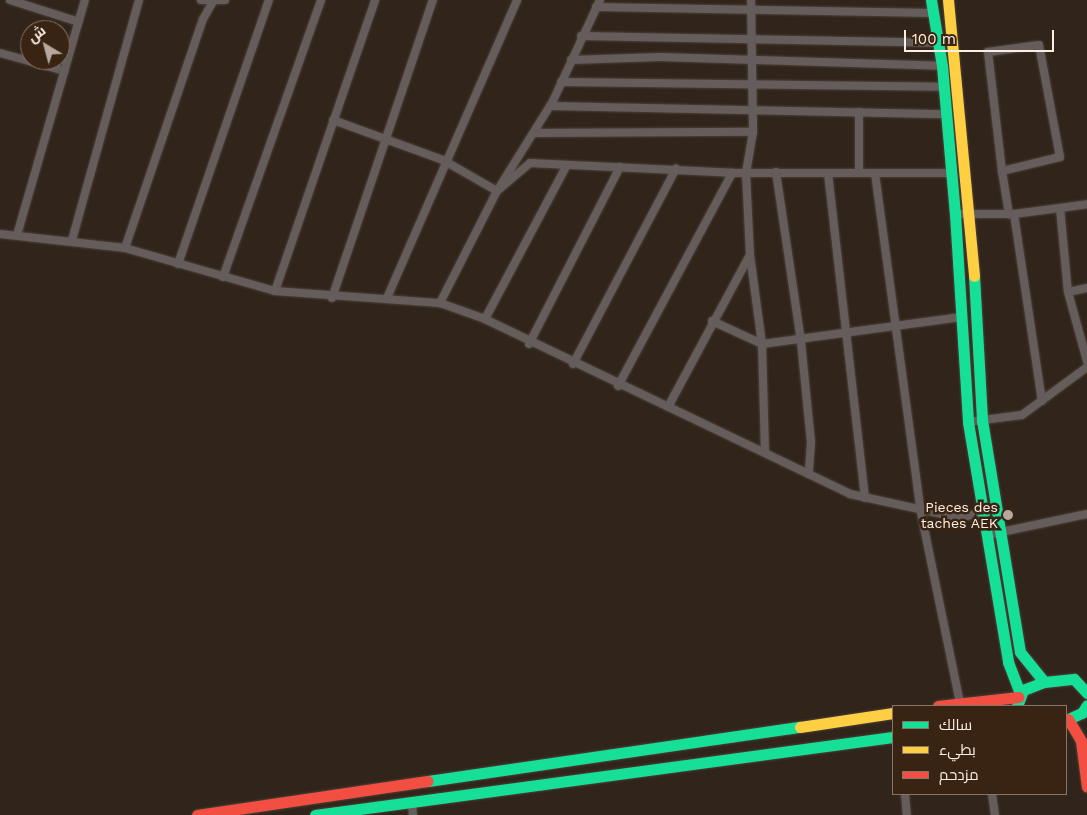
<!DOCTYPE html>
<html>
<head>
<meta charset="utf-8">
<style>
  body { margin:0 }
  #map { position:relative; width:1087px; height:815px; overflow:hidden; background:#31251b; font-family:"Work Sans",Cairo,sans-serif }
  div>[style] { position:absolute }
  .roads { filter:drop-shadow(0 0 1px #4c4139) drop-shadow(0 0 1px #4c4139) }
  .street>* { height:8px; margin:-4px; padding:0 4px; transform-origin:4px; border-radius:4px; background:#645d5b }
  .fast>* { height:11px; margin:-5.5px; padding:0 5.5px; transform-origin:5.5px; border-radius:5.5px; background:#16e098 }
  .slow>* { height:11px; margin:-5.5px; padding:0 5.5px; transform-origin:5.5px; border-radius:5.5px; background:#ffcf43 }
  .jam>* { height:11px; margin:-5.5px; padding:0 5.5px; transform-origin:5.5px; border-radius:5.5px; background:#f24e42 }
  .dots>* { width:14px; height:14px; translate:-50% -50%; box-sizing:border-box; border:2px solid #392413; border-radius:50% }
  span { translate:-50% -50%; white-space:nowrap; text-align:center; line-height:1.15; -webkit-text-stroke:5px #392413; paint-order:stroke }
  .poi-label { font-size:14px; color:#fdeee4 }
  .right { translate:-100% -50%; text-align:right }
  .legend { position:absolute; left:892px; top:705px; width:175px; height:90px; box-sizing:border-box; background:#392413; border:1px solid #877567; margin:0; padding:6px 9px; list-style:none; font-size:15px; color:#fdeee4 }
  .legend li { display:flex; align-items:center; gap:10px; height:25px }
  .legend b { width:25px; border:1px solid #877567 }
  .north { position:absolute; left:20px; top:20px; width:50px; height:50px; box-sizing:border-box; background:#392413; border:1px solid #877567; border-radius:50%; rotate:323deg; font-size:14px; font-weight:700; line-height:20px; text-align:center; color:#fdeee4 }
  .north::after { content:''; display:block; margin:auto; width:18px; height:22px; background:#b6a89e; clip-path:polygon(50% 0,100% 100%,50% 72%,0 100%) }
  .scale { position:absolute; left:904px; top:30px; width:150px; height:22px; box-sizing:border-box; border:2px solid #fdeee4; border-top:0; padding-left:6px; font-size:15px; line-height:18px; white-space:nowrap; color:#fdeee4; -webkit-text-stroke:4px #392413; paint-order:stroke }
</style>
</head>
<body>
<div id="map">
  <div class="roads">
    <div class="street">
      <div style="left:10px;top:0;width:72px;rotate:17.7deg"></div>
      <div style="left:201px;top:0;width:24px"></div>
      <div style="left:600px;top:0;width:111px;rotate:115deg"></div>
      <div style="left:553px;top:101px;width:106px;rotate:121.9deg"></div>
      <div style="left:497px;top:191px;width:126px;rotate:117deg"></div>
      <div style="left:440px;top:303px;width:48px;rotate:19.6deg"></div>
      <div style="left:485px;top:319px;width:405px;rotate:25.6deg"></div>
      <div style="left:850px;top:494px;width:113px;rotate:12.3deg"></div>
      <div style="left:960px;top:518px;width:24px;rotate:-15deg"></div>
      <div style="left:751px;top:0;width:132px;rotate:89.1deg"></div>
      <div style="left:753px;top:132px;width:42px;rotate:99.7deg"></div>
      <div style="left:746px;top:173px;width:82px;rotate:87.2deg"></div>
      <div style="left:750px;top:255px;width:90px;rotate:82.3deg"></div>
      <div style="left:762px;top:344px;width:107px;rotate:88.4deg"></div>
      <div style="left:596px;top:7px;width:337px;rotate:1deg"></div>
      <div style="left:581px;top:36px;width:357px;rotate:1.1deg"></div>
      <div style="left:1039px;top:45px;width:114px;rotate:79.4deg"></div>
      <div style="left:1060px;top:157px;width:60px;rotate:166.4deg"></div>
      <div style="left:1002px;top:171px;width:120px;rotate:-96.7deg"></div>
      <div style="left:988px;top:52px;width:51px;rotate:-7.8deg"></div>
      <div style="left:0;top:53px;width:67px;rotate:15.5deg"></div>
      <div style="left:571px;top:60px;width:89px;rotate:-1.9deg"></div>
      <div style="left:660px;top:57px;width:282px;rotate:1.8deg"></div>
      <div style="left:561px;top:82px;width:383px;rotate:0.7deg"></div>
      <div style="left:550px;top:106px;width:396px;rotate:1.2deg"></div>
      <div style="left:859px;top:112px;width:61px;rotate:90deg"></div>
      <div style="left:333px;top:120px;width:117px;rotate:20deg"></div>
      <div style="left:443px;top:160px;width:62px;rotate:29.9deg"></div>
      <div style="left:497px;top:191px;width:43px;rotate:-40.3deg"></div>
      <div style="left:530px;top:163px;width:202px;rotate:2.8deg"></div>
      <div style="left:732px;top:173px;width:220px"></div>
      <div style="left:534px;top:133px;width:219px;rotate:-0.3deg"></div>
      <div style="left:1002px;top:171px;width:44px;rotate:80.8deg"></div>
      <div style="left:776px;top:172px;width:172px;rotate:81.6deg"></div>
      <div style="left:801px;top:342px;width:100px;rotate:84.3deg"></div>
      <div style="left:811px;top:442px;width:32px;rotate:94deg"></div>
      <div style="left:828px;top:173px;width:327px;rotate:83.5deg"></div>
      <div style="left:875px;top:173px;width:338px;rotate:82.3deg"></div>
      <div style="left:920px;top:508px;width:199px;rotate:78.4deg"></div>
      <div style="left:1060px;top:208px;width:27px;rotate:-8deg"></div>
      <div style="left:955px;top:214px;width:59px"></div>
      <div style="left:1014px;top:214px;width:189px;rotate:81.5deg"></div>
      <div style="left:1014px;top:214px;width:46px;rotate:-7.4deg"></div>
      <div style="left:1060px;top:208px;width:84px;rotate:84.6deg"></div>
      <div style="left:0;top:234px;width:126px;rotate:6.4deg"></div>
      <div style="left:125px;top:248px;width:156px;rotate:16deg"></div>
      <div style="left:275px;top:291px;width:165px;rotate:4.2deg"></div>
      <div style="left:17px;top:235px;width:245px;rotate:-73.9deg"></div>
      <div style="left:72px;top:240px;width:249px;rotate:-74.4deg"></div>
      <div style="left:125px;top:248px;width:242px;rotate:-71.2deg"></div>
      <div style="left:203px;top:19px;width:22px;rotate:-60deg"></div>
      <div style="left:178px;top:264px;width:279px;rotate:-71deg"></div>
      <div style="left:223px;top:277px;width:294px;rotate:-70.5deg"></div>
      <div style="left:1087px;top:288px;width:19px;rotate:168deg"></div>
      <div style="left:1068px;top:292px;width:72px;rotate:74.6deg"></div>
      <div style="left:275px;top:291px;width:308px;rotate:-71deg"></div>
      <div style="left:332px;top:298px;width:315px;rotate:-71.3deg"></div>
      <div style="left:387px;top:298px;width:325px;rotate:-66.4deg"></div>
      <div style="left:485px;top:319px;width:174px;rotate:-62deg"></div>
      <div style="left:712px;top:321px;width:55px;rotate:24.7deg"></div>
      <div style="left:762px;top:344px;width:203px;rotate:-7.7deg"></div>
      <div style="left:529px;top:344px;width:199px;rotate:-62.8deg"></div>
      <div style="left:573px;top:364px;width:221px;rotate:-62.2deg"></div>
      <div style="left:618px;top:386px;width:242px;rotate:-61.8deg"></div>
      <div style="left:668px;top:407px;width:173px;rotate:-61.7deg"></div>
      <div style="left:968px;top:422px;width:54px;rotate:-7.4deg"></div>
      <div style="left:1022px;top:415px;width:81px;rotate:-36.4deg"></div>
      <div style="left:987px;top:535px;width:102px;rotate:-11.9deg"></div>
      <div style="left:905px;top:794px;width:21px;rotate:85deg"></div>
      <div style="left:992px;top:794px;width:21px;rotate:82deg"></div>
      <div style="left:412px;top:804px;width:11px;rotate:85deg"></div>
    </div>
    <div class="fast">
      <div style="left:931px;top:0;width:67px;rotate:80.5deg"></div>
      <div style="left:942px;top:66px;width:149px;rotate:85deg"></div>
      <div style="left:955px;top:214px;width:208px;rotate:86.4deg"></div>
      <div style="left:968px;top:422px;width:243px;rotate:80.5deg"></div>
      <div style="left:1008px;top:662px;width:34px;rotate:69deg"></div>
      <div style="left:974px;top:276px;width:144px;rotate:86.8deg"></div>
      <div style="left:982px;top:420px;width:235px;rotate:80.7deg"></div>
      <div style="left:1020px;top:652px;width:38px;rotate:51deg"></div>
      <div style="left:1017px;top:706px;width:17px;rotate:-69deg"></div>
      <div style="left:1023px;top:690px;width:22px;rotate:-21deg"></div>
      <div style="left:1044px;top:682px;width:30px;rotate:-6deg"></div>
      <div style="left:1074px;top:679px;width:19px;rotate:47deg"></div>
      <div style="left:1066px;top:720px;width:17px;rotate:-24deg"></div>
      <div style="left:1082px;top:713px;width:9px;rotate:-58deg"></div>
      <div style="left:428px;top:781px;width:376px;rotate:-8.3deg"></div>
      <div style="left:315px;top:815px;width:583px;rotate:-7.69deg"></div>
    </div>
    <div class="slow">
      <div style="left:948px;top:0;width:277px;rotate:84.6deg"></div>
      <div style="left:800px;top:727px;width:94px;rotate:-8.6deg"></div>
    </div>
    <div class="jam">
      <div style="left:938px;top:706px;width:81px;rotate:-6.4deg"></div>
      <div style="left:1068px;top:719px;width:26px;rotate:59deg"></div>
      <div style="left:1081px;top:741px;width:46px;rotate:82.6deg"></div>
      <div style="left:197px;top:815px;width:233px;rotate:-8.4deg"></div>
    </div>
  </div>
  <div class="dots">
    <div style="left:1008px;top:515px;background:#b6a89e"></div>
  </div>
  <div class="poi-label">
    <span class="right" style="left:998px;top:515px">Pieces des<br>taches AEK</span>
  </div>
  <ul class="legend">
  <li><b style="height:6px;background:#16e098"></b>سالك</li>
  <li><b style="height:6px;background:#ffcf43"></b>بطيء</li>
  <li><b style="height:6px;background:#f24e42"></b>مزدحم</li>
  </ul>
  <div class="north">ش</div>
  <div class="scale">100 m</div>
</div>
</body>
</html>
